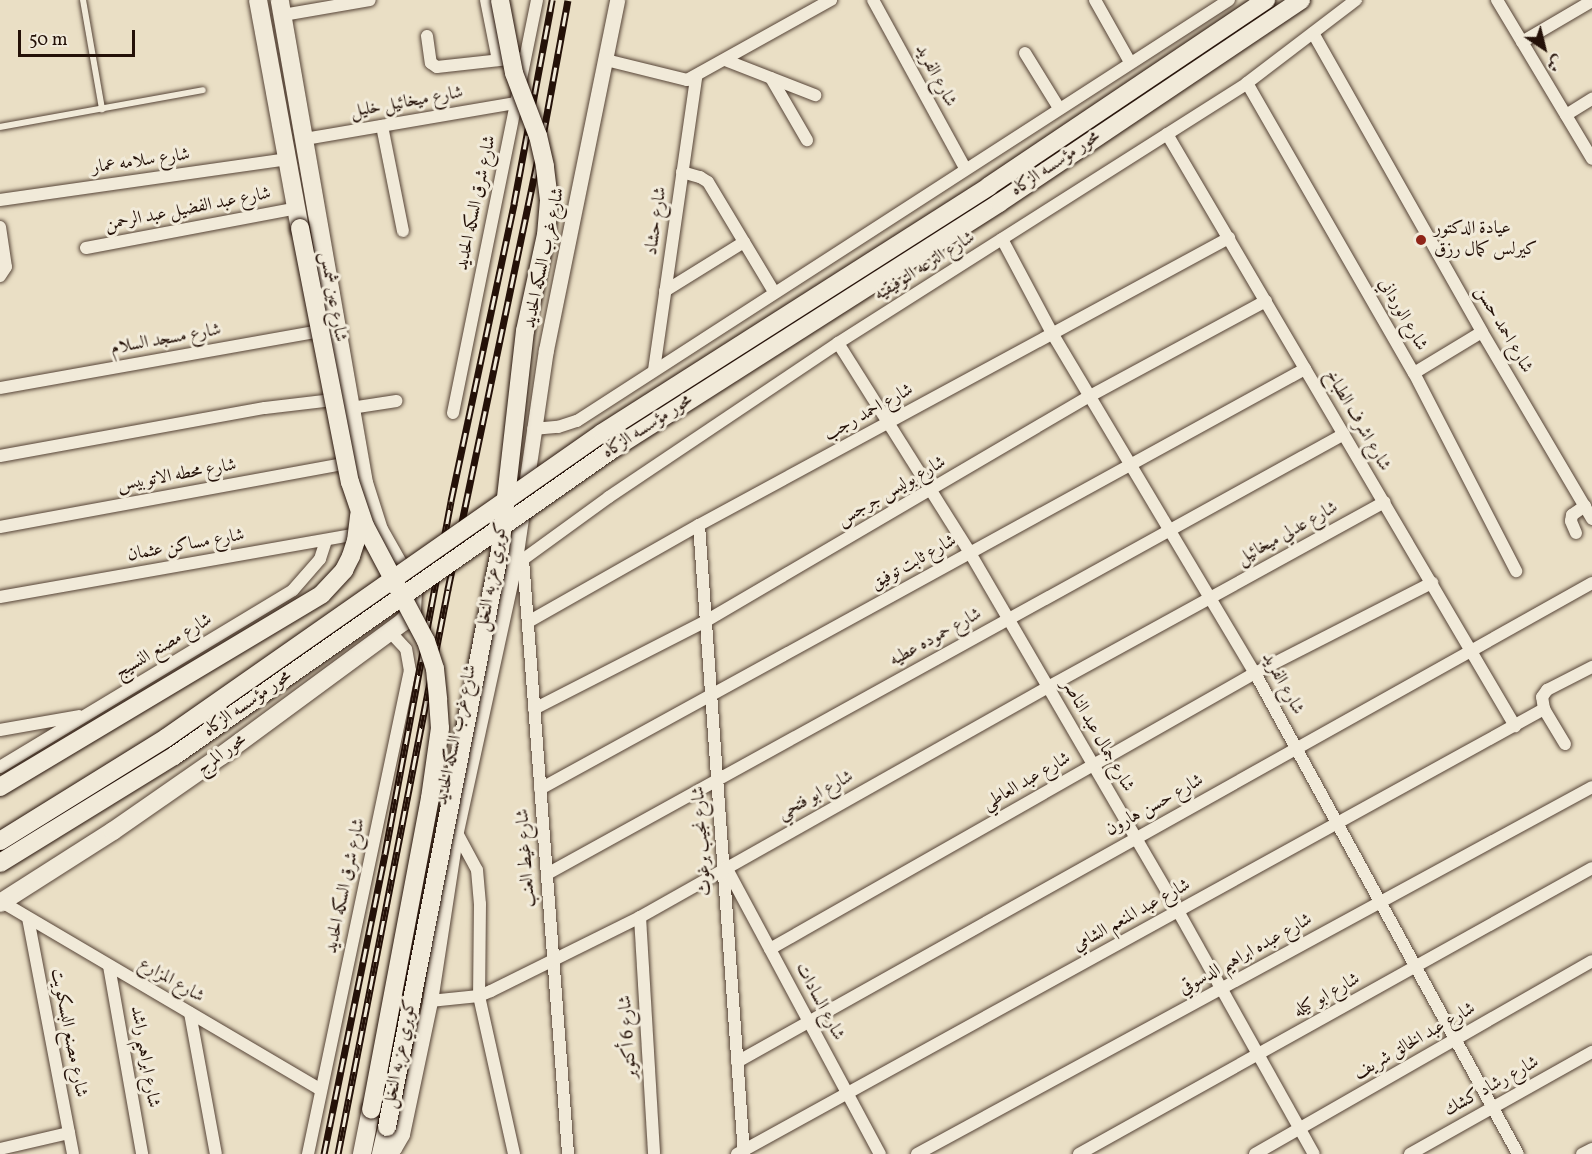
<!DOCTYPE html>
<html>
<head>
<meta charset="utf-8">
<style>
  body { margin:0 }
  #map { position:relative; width:1592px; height:1154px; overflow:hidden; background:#eadfc5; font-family:Vollkorn,Amiri,serif }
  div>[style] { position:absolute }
  .roads { filter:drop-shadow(0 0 2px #564437) drop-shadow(0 0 2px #564437) }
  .service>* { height:6px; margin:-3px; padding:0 3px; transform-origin:3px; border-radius:3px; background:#f1ead9 }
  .minor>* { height:12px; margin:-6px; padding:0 6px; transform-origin:6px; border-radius:6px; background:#f1ead9 }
  .tertiary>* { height:15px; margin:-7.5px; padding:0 7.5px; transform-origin:7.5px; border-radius:7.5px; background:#f1ead9 }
  .secondary>* { height:18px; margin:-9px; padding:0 9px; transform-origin:9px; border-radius:9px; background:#f1ead9 }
  .rail>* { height:7px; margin-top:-3.5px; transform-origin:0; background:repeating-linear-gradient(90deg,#f1ead9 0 14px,#241108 0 28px); box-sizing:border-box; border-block:2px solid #241108 }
  .bridges { filter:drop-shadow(0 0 2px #241108) drop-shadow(0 0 2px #241108) }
  .secondary-bridge>* { height:18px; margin:-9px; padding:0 9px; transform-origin:9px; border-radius:9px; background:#f1ead9 }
  .dots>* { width:16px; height:16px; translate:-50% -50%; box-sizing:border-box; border:3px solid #f1ead9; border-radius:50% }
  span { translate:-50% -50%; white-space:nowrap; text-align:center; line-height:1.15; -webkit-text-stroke:6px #f1ead9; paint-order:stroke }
  .street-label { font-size:18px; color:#241108 }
  .poi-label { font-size:18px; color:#241108 }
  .left { translate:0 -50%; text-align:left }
  .north { position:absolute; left:1514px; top:18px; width:60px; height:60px; -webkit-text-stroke:4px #f1ead9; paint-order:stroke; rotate:145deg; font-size:16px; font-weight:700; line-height:24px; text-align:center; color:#241108 }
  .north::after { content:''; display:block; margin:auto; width:21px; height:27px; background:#241108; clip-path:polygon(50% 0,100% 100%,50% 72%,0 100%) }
  .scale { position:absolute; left:18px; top:30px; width:117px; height:27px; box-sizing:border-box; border:3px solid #241108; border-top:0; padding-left:8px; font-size:18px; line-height:21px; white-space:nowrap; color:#241108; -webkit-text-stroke:4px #f1ead9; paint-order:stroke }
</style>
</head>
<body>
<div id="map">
  <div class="roads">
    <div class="service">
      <div style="left:83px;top:0;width:111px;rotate:80.1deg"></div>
      <div style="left:0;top:127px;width:206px;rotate:-10.3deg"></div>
    </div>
    <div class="minor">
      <div style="left:486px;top:0;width:61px;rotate:78.7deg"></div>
      <div style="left:873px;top:0;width:192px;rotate:61.3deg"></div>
      <div style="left:1095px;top:0;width:71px;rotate:60.6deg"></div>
      <div style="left:1497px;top:0;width:185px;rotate:59.1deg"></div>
      <div style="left:283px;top:15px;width:88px;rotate:-9.8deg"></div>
      <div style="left:1313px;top:33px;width:343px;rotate:60.5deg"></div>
      <div style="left:1482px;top:332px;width:217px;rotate:59.5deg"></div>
      <div style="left:427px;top:36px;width:27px;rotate:82deg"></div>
      <div style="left:431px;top:63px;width:7px;rotate:34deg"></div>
      <div style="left:437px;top:67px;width:81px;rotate:-6.3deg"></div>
      <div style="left:1522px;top:42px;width:81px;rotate:-30.4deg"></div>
      <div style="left:1025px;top:53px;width:65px;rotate:58.3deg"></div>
      <div style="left:606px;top:60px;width:83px;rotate:13.9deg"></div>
      <div style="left:687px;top:80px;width:165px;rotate:-29.1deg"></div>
      <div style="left:725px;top:60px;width:97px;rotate:21.3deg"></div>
      <div style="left:771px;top:78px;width:72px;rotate:59.9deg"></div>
      <div style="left:1247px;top:83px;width:335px;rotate:60.1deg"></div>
      <div style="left:1414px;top:373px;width:223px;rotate:62.7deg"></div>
      <div style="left:1566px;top:115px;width:31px;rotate:-32deg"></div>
      <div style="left:382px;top:126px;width:107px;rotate:78.7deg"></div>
      <div style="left:1167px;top:134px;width:687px;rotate:59.55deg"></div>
      <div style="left:305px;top:139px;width:214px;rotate:-9.7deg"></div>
      <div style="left:682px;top:172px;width:19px;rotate:16deg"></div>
      <div style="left:700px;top:177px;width:9px;rotate:32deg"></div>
      <div style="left:708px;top:182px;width:128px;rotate:59deg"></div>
      <div style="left:0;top:200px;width:291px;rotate:-8.1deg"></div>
      <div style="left:0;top:227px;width:40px;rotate:81.5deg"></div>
      <div style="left:6px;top:267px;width:11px;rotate:124deg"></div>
      <div style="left:1002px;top:239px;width:106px;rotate:62deg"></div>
      <div style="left:1052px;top:333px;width:396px;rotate:59.2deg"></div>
      <div style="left:1255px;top:673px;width:548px;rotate:61.33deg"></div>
      <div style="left:86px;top:248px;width:215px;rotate:-10.7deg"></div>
      <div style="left:665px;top:291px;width:93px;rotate:-31.8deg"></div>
      <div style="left:838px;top:343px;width:248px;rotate:57.8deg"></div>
      <div style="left:970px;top:553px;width:414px;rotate:59.8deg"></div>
      <div style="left:1178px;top:911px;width:278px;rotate:60.8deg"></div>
      <div style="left:654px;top:370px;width:296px;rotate:-81.8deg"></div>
      <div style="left:1414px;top:373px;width:79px;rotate:-31.1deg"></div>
      <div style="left:0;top:388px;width:332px;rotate:-10.1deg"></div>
      <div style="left:351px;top:408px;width:46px;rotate:-8.8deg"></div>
      <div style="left:453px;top:413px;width:421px;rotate:-78.5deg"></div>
      <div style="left:533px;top:429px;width:25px;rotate:-5deg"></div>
      <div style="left:558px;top:427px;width:20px;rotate:-18deg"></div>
      <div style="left:577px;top:421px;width:776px;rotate:-32.85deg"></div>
      <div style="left:0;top:456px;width:269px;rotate:-10.3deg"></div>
      <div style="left:265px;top:408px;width:68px;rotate:-6.7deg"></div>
      <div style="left:699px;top:525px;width:631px;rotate:85.91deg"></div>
      <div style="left:0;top:527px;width:359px;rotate:-10.4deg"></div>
      <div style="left:1576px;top:533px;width:13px;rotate:-113deg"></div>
      <div style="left:1571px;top:521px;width:6px;rotate:-81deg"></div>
      <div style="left:1572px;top:515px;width:16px;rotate:-35deg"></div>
      <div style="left:523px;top:559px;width:597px;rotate:85.67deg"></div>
      <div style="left:514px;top:566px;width:117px;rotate:-36deg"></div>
      <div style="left:609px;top:497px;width:276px;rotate:-33.9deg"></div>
      <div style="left:838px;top:343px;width:485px;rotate:-32.4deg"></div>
      <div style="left:1247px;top:83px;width:137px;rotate:-37.3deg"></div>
      <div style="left:0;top:597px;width:368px;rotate:-10deg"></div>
      <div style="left:528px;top:622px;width:197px;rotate:-29.6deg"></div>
      <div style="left:699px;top:525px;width:603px;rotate:-28.44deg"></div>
      <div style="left:534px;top:709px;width:193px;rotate:-27.1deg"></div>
      <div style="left:706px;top:621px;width:445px;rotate:-30.4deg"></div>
      <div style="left:1090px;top:396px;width:200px;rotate:-28.4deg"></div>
      <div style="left:0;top:730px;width:80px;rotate:-10deg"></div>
      <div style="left:1565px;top:744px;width:41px;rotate:-121deg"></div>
      <div style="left:1544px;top:709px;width:12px;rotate:-99deg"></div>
      <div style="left:1542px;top:697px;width:9px;rotate:-54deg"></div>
      <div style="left:1547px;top:690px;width:51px;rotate:-27.1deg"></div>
      <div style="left:0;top:767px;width:342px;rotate:-31.1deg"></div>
      <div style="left:293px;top:590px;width:41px;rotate:-48.9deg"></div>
      <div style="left:320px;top:559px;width:20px;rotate:-72deg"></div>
      <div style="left:540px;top:789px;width:873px;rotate:-28.77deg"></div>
      <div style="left:456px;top:831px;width:44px;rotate:61.7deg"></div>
      <div style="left:477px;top:870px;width:34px;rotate:85deg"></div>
      <div style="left:480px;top:904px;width:92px;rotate:90.6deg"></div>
      <div style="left:479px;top:996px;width:162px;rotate:77.5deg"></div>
      <div style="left:726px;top:867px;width:326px;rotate:61.8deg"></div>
      <div style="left:547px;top:874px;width:910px;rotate:-28.9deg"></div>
      <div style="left:2px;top:902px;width:370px;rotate:30.5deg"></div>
      <div style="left:640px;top:917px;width:237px;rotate:86.6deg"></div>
      <div style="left:28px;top:918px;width:240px;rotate:79.2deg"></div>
      <div style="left:770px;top:949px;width:558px;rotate:-29.64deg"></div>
      <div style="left:1255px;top:673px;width:199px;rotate:-27deg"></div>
      <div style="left:109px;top:966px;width:191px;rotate:80deg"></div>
      <div style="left:430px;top:1001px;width:49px;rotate:-5.8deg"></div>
      <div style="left:479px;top:996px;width:13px;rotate:-23deg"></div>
      <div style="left:491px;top:991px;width:166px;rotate:-26.4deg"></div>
      <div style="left:640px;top:917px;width:468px;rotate:-29.4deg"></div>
      <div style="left:1048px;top:687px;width:384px;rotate:-28.8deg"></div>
      <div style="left:190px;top:1013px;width:143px;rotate:79.6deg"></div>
      <div style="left:737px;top:1062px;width:980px;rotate:-29.26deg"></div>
      <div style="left:0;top:1149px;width:71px;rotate:-13.1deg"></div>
      <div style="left:308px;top:1154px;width:494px;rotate:-78.1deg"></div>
      <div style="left:410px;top:671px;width:22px;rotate:-100deg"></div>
      <div style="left:406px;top:649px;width:23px;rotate:-133deg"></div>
      <div style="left:737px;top:1154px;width:922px;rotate:-28.87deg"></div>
      <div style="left:917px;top:1154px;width:768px;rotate:-28.53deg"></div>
      <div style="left:1079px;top:1154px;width:587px;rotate:-29.14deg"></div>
      <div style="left:1255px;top:1154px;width:388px;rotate:-29.8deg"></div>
      <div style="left:1410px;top:1154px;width:209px;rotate:-29.3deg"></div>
      <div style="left:1582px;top:1154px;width:11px;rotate:-27deg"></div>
    </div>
    <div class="tertiary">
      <div style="left:385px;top:1154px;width:11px;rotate:-34deg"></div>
      <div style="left:394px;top:1148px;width:16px;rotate:-60deg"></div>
      <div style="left:402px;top:1134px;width:136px;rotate:-78.1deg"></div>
      <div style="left:430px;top:1001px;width:172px;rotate:-81.3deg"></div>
      <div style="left:456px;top:831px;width:271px;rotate:-77.7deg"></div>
      <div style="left:514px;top:566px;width:218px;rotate:-81.6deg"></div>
      <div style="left:546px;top:350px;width:357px;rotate:-78.5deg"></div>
    </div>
    <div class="secondary">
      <div style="left:258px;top:0;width:232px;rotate:79.6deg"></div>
      <div style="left:0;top:903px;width:134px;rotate:-32.5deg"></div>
      <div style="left:113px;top:831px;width:131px;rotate:-34.8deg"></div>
      <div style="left:221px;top:756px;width:226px;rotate:-36.4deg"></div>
      <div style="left:403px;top:622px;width:14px;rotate:-51deg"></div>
      <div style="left:412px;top:611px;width:21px;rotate:-87deg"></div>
      <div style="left:413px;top:590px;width:69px;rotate:-119.5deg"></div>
      <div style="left:379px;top:530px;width:49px;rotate:-107.7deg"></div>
      <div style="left:364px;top:483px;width:490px;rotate:-99.9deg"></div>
      <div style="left:362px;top:1154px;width:46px;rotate:-78.7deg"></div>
      <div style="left:381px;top:1154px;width:28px;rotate:-77deg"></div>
    </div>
  </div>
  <div class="rail">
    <div style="left:324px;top:1154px;width:306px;rotate:-78.5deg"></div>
    <div style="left:385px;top:854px;width:359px;rotate:-79.4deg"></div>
    <div style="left:451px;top:501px;width:304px;rotate:-78deg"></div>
    <div style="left:514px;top:204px;width:208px;rotate:-79.4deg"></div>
    <div style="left:338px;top:1154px;width:576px;rotate:-78.98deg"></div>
    <div style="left:448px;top:589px;width:463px;rotate:-78.2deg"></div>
    <div style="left:543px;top:136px;width:138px;rotate:-79.6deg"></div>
  </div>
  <div class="bridges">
    <div class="secondary-bridge">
      <div style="left:300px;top:228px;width:259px;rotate:78.9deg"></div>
      <div style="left:350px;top:482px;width:46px;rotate:71.2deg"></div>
      <div style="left:365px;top:526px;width:130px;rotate:62.1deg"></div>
      <div style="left:426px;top:641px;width:29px;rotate:72deg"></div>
      <div style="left:435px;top:669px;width:31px;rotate:84deg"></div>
      <div style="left:438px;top:700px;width:28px;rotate:86deg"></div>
      <div style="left:440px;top:728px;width:71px;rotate:98.1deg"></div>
      <div style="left:430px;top:798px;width:317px;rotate:100.7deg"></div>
      <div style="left:0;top:787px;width:375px;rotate:-30.9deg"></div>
      <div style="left:322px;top:594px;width:33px;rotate:-47deg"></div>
      <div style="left:344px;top:570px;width:16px;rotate:-63deg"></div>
      <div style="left:351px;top:556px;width:16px;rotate:-72deg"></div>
      <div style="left:356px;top:541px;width:26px;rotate:-83deg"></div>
      <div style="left:0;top:841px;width:195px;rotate:-31.8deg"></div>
      <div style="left:166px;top:738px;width:532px;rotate:-34.97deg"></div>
      <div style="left:602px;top:433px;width:459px;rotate:-32.5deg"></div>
      <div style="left:989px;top:186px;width:334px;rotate:-33.9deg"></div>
      <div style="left:0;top:863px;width:204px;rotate:-31.6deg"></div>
      <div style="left:174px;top:756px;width:536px;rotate:-34.97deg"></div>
      <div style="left:613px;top:449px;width:458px;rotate:-32.5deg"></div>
      <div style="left:999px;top:203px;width:364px;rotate:-33.9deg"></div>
      <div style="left:387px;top:1127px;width:588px;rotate:-78.92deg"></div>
      <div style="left:500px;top:550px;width:220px;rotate:-83.5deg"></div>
      <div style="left:525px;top:331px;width:98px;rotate:-77.7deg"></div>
      <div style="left:546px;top:235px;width:35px;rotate:-85deg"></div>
      <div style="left:549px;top:200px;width:34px;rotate:-97deg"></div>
      <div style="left:545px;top:166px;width:31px;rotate:-103deg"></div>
      <div style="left:538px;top:136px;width:67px;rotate:-110.9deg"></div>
      <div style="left:514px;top:73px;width:74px;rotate:-100.9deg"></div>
    </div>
  </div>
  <div class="dots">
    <div style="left:1421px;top:240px;background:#8f2418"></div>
  </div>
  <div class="street-label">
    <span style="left:935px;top:76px;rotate:62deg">شارع الفريد</span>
    <span style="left:407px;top:103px;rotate:-10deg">شارع ميخائيل خليل</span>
    <span style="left:141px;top:162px;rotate:-8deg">شارع سلامه عمار</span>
    <span style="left:1056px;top:164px;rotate:-34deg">محور مؤسسه الزكاه</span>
    <span style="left:477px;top:203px;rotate:-78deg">شارع شرق السكه الحديد</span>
    <span style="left:188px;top:210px;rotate:-11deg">شارع عبد الفضيل عبد الرحمن</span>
    <span style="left:657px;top:221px;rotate:-82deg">شارع حشاد</span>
    <span style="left:545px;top:258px;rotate:-78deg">شارع غرب السكه الحديد</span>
    <span style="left:925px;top:267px;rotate:-32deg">شارع الترعه التوفيقيه</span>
    <span style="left:332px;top:297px;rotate:80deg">شارع عين شمس</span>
    <span style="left:1402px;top:315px;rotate:60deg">شارع الورداني</span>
    <span style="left:1503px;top:330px;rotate:60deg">شارع احمد حسن</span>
    <span style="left:166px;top:340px;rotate:-10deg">شارع مسجد السلام</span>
    <span style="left:869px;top:413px;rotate:-29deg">شارع احمد رجب</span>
    <span style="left:1357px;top:421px;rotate:60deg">شارع اشرف الطباخ</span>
    <span style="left:648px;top:427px;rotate:-33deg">محور مؤسسه الزكاه</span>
    <span style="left:177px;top:476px;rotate:-10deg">شارع محطه الاتوبيس</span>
    <span style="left:892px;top:492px;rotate:-30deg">شارع بوليس جرجس</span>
    <span style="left:1288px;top:534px;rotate:-29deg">شارع عدلي ميخائيل</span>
    <span style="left:186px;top:546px;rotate:-10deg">شارع مساكن عثمان</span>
    <span style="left:914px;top:563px;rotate:-29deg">شارع ثابت توفيق</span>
    <span style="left:493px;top:577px;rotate:-80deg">كوبري عزبه النخل</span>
    <span style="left:936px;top:638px;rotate:-29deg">شارع حموده عطيه</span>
    <span style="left:164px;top:647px;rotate:-31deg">شارع مصنع النسيج</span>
    <span style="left:1282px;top:684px;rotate:61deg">شارع الفريد</span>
    <span style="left:248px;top:704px;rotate:-35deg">محور مؤسسه الزكاه</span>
    <span style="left:457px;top:735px;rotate:-78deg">شارع غرب السكه الحديد</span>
    <span style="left:1097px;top:736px;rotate:60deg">شارع جمال عبد الناصر</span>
    <span style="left:222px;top:755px;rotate:-36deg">محور المرج</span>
    <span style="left:1027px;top:782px;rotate:-30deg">شارع عبد العاطي</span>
    <span style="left:816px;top:796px;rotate:-29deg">شارع ابو فتحي</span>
    <span style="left:1155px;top:806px;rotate:-29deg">شارع حسن هارون</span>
    <span style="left:703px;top:841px;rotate:-94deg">شارع نجيب برغوث</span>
    <span style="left:527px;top:858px;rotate:-94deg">شارع غيط العنب</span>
    <span style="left:346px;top:886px;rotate:-78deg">شارع شرق السكه الحديد</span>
    <span style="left:1132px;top:916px;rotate:-29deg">شارع عبد المنعم الشامي</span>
    <span style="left:1246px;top:955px;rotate:-29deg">شارع عبده ابراهيم الدسوقي</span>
    <span style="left:171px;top:981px;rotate:30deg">شارع المزارع</span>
    <span style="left:1327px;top:996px;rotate:-29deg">شارع ابو كيله</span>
    <span style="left:819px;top:1002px;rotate:62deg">شارع السادات</span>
    <span style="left:68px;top:1033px;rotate:79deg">شارع مصنع البسكويت</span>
    <span style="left:629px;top:1037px;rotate:-94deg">شارع 6 أكتوبر</span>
    <span style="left:1415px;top:1042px;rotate:-30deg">شارع عبد الخالق شريف</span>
    <span style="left:401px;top:1054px;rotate:-79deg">كوبري عزبه النخل</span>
    <span style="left:144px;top:1057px;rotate:80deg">شارع ابراهيم راشد</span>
    <span style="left:1492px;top:1087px;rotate:-29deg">شارع رشاد كشك</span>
  </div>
  <div class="poi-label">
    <span class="left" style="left:1434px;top:240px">عيادة الدكتور<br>كيرلس كمال رزق</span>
  </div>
  <div class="north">ش</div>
  <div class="scale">50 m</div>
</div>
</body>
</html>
